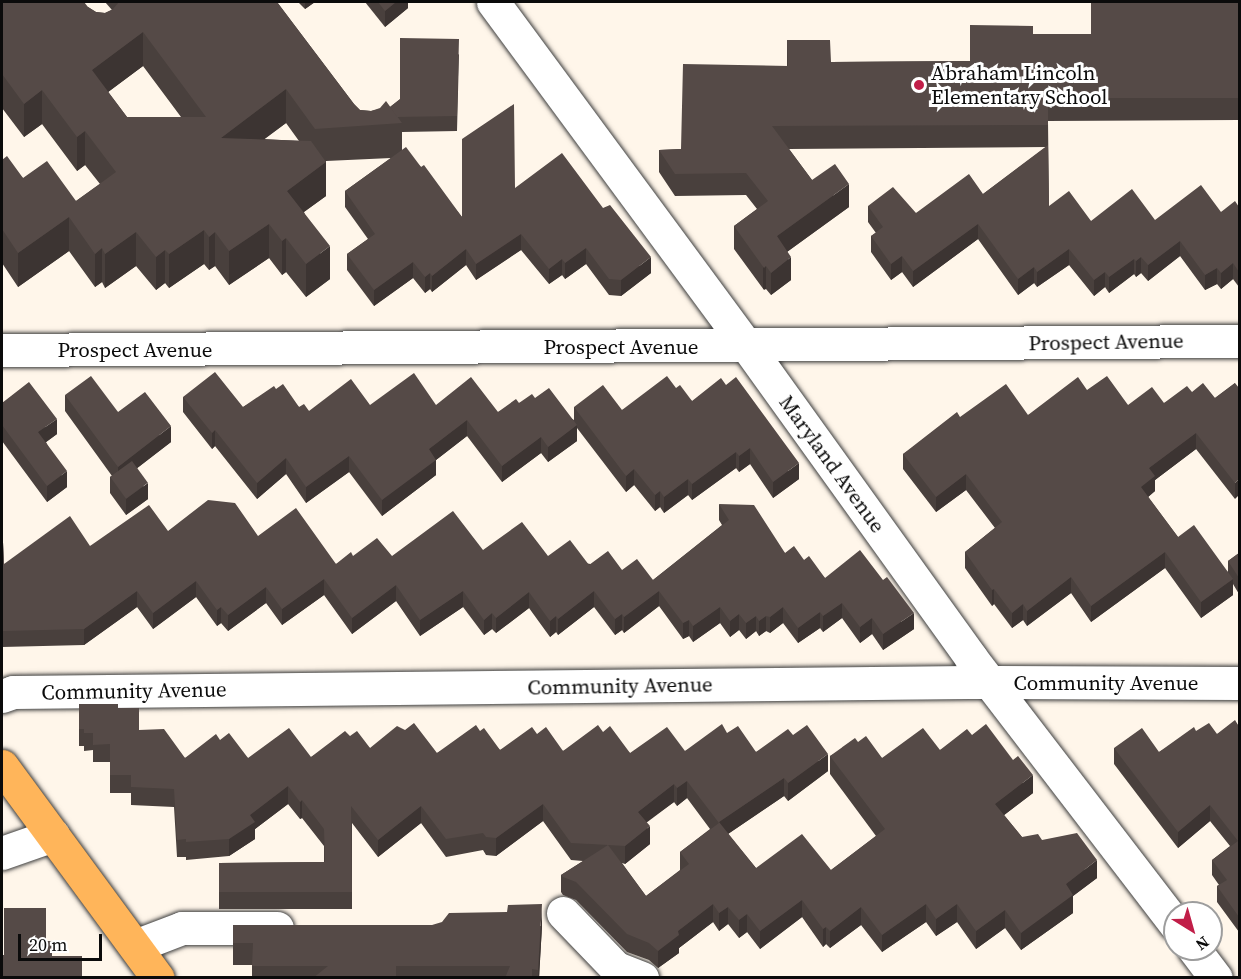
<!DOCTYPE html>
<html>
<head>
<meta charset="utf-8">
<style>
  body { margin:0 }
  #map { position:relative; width:1241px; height:979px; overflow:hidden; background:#fff6ea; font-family:"Source Serif 4",serif }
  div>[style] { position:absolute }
  .roads { filter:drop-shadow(0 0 2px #3e3e3e) drop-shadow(0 0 2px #3e3e3e) }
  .minor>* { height:33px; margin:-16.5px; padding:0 16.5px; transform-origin:16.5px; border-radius:16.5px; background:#fff }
  .major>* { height:33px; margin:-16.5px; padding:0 16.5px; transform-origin:16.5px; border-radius:16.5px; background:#ffb55a }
  .wall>* { inset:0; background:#49403d }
  .shaded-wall>* { inset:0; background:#3c3432; transform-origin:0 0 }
  .building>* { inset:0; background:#554a47; transform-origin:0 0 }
  .dots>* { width:16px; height:16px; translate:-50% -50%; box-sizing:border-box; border:3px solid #fff; border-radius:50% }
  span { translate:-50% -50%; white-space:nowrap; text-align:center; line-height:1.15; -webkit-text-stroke:6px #fff; paint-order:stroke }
  .poi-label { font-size:21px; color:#0b0b0b }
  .left { translate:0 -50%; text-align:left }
  .street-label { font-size:21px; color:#0b0b0b }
  .frame { position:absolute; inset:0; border:3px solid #0b0b0b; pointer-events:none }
  .north { position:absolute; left:1163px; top:901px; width:60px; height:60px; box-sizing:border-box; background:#fff; border:2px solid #9d9d9d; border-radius:50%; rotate:143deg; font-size:16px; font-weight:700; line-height:24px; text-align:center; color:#0b0b0b }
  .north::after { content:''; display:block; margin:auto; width:21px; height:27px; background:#c11e48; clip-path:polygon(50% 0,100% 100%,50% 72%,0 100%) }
  .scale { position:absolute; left:18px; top:934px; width:84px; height:27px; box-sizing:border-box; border:3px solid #0b0b0b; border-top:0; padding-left:8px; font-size:18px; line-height:21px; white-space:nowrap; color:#0b0b0b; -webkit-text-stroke:4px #fff; paint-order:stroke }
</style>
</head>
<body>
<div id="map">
  <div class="roads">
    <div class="minor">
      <div style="left:493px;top:2px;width:428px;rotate:53.6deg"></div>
      <div style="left:747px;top:346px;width:384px;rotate:54.3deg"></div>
      <div style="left:971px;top:658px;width:335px;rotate:52.5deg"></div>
      <div style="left:2px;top:350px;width:1238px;rotate:-0.42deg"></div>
      <div style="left:2px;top:696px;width:12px;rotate:-20deg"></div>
      <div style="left:13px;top:692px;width:955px;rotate:-0.6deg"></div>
      <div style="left:968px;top:682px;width:272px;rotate:0.2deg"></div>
      <div style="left:2px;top:853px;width:54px;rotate:-19.4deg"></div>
      <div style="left:563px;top:913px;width:76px;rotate:46.1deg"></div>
      <div style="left:616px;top:968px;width:28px;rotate:21deg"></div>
      <div style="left:135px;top:946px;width:50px;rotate:-21deg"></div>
      <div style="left:182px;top:928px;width:95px"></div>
      <div style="left:1194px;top:949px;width:36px;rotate:53deg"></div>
    </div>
    <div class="major">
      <div style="left:2px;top:766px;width:263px;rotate:53.7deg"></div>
    </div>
  </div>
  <div class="wall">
    <div style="clip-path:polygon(evenodd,2px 2px,88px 7px,96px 12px,105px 13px,112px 10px,105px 2px,277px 2px,354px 104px,360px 110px,371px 111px,390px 107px,459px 54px,457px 131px,402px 132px,402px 150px,421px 167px,462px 217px,515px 188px,651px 273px,621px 296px,609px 295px,586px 264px,565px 279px,562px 275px,549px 284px,521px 250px,476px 280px,466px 265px,432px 292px,430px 289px,425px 293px,413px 278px,374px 306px,347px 270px,347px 254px,368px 239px,345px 207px,345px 191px,391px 158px,326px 161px,326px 196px,304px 212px,330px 279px,306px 297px,286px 272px,282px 275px,269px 258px,229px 285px,215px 266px,209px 270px,204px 264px,169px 288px,165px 283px,156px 290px,136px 266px,105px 288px,102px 282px,95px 287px,69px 251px,18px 287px,2px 263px,2px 160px,23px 178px,76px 201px,100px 184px,85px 165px,77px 171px,42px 124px,24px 137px,2px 108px,2px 2px,143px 66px,181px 117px,127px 117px,108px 92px,143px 66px,2px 2px,286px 123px,299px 141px,264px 139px,286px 123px)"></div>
    <div style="clip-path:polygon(298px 2px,315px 2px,305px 9px)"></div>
    <div style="clip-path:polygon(365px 2px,408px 2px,408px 8px,385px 27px)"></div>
    <div style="clip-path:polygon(1239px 2px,1239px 120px,1048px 121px,1049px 206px,1091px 221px,1155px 220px,1221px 212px,1239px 207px,1239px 287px,1233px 279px,1221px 289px,1217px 284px,1205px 290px,1180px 256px,1148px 281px,1141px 273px,1136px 277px,1134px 274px,1109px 293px,1105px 287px,1094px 296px,1069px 265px,1037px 287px,1034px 283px,1018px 295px,978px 239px,913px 287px,902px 272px,891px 280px,871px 252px,871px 236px,876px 233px,868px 222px,868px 206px,916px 213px,983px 194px,1046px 147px,789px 149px,812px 180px,849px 207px,787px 252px,791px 280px,771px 295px,766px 289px,764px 290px,734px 249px,734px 226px,757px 209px,746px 195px,675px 196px,659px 172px,659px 150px,681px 149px,787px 66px,787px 40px,831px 62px,970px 61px,1033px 34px,1091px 34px)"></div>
    <div style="clip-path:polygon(1235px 383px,1235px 499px,1196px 449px,1155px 480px,1155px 491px,1148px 497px,1178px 537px,1228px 572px,1228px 561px,1239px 553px,1239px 594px,1233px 584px,1233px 595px,1201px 618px,1165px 568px,1091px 622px,1071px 593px,1027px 626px,1023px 620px,1012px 628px,994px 604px,992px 606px,965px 568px,965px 552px,995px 528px,966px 490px,936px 512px,903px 469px,903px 454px,960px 417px,1028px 415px,1087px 390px,1128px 405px,1164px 403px,1192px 392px,1215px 398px)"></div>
    <div style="clip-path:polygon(676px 388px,692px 401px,799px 479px,773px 498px,750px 464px,739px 472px,736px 468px,692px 500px,688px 495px,664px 513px,660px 507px,655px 511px,634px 485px,626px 492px,577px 428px,577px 441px,548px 462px,541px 453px,502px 482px,467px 436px,436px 460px,436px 475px,382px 516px,349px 472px,306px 503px,286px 474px,257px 499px,215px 446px,212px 449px,183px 412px,183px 397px,243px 407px,276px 389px,299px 407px,309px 411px,370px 405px,436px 405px,498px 412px,519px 403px,535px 398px,574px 420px,574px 407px,622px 410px)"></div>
    <div style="clip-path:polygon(65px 395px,118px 412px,171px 442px,137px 468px,148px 499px,126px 515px,110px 493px,110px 477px,112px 476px,65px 411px)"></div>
    <div style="clip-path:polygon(2px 403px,57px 434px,46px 442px,67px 487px,47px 502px,2px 441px)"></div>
    <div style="clip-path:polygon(719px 504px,785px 553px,804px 560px,825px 578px,914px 629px,883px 650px,872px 634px,860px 643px,842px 618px,823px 632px,820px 628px,798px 643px,783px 623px,770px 633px,766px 631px,759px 636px,756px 631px,746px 639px,739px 630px,730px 637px,720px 623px,693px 642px,689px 636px,683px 639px,659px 606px,624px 633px,622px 630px,615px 635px,594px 607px,558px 635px,556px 632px,550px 637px,529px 608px,496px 633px,492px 629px,484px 635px,463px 607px,420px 636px,396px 601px,352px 634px,324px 595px,282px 625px,266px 603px,228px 631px,221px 623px,217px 626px,196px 597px,153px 629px,137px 607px,84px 645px,2px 647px,2px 520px,4px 564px,90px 546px,168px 531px,258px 536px,336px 564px,353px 556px,392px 556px,483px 550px,548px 556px,622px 570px,653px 580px,722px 525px,719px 520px)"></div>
    <div style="clip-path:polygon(evenodd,79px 704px,118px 708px,139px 730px,185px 758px,220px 740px,248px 758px,311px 757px,350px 736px,370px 748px,437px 753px,480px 731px,500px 750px,537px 734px,563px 751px,603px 732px,630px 753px,685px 751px,727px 733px,756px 752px,793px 735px,828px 771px,788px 801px,784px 796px,728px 834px,756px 868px,831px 870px,876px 836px,830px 774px,830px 756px,858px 742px,882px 758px,940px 750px,972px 735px,1033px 793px,1004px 815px,1022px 837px,1042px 840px,1097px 878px,1073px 896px,1073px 913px,1021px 950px,1005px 928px,976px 949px,957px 922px,936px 936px,926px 922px,882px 952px,861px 925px,830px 948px,826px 944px,823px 947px,802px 917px,760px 949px,747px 932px,739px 938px,728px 924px,719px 931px,713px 922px,679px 948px,679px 953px,658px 968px,649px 960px,627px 952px,576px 900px,563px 895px,561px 892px,561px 875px,583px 861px,571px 860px,543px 821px,496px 856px,486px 855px,483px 850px,446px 857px,421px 823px,378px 857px,352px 823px,352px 909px,219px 909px,219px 863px,324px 862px,324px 846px,302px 818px,300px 819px,288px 804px,255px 829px,255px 839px,229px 856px,186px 860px,186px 857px,177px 857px,174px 807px,131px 805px,131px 793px,110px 793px,110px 762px,93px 762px,93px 750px,84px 751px,84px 746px,79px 746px,79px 704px,687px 798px,710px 829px,680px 852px,680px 870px,646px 896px,622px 863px,625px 864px,650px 844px,646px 822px,674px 802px,677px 806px,687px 798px)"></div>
    <div style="clip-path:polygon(1239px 724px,1239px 932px,1217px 902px,1217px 886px,1219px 885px,1212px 875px,1212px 860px,1230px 846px,1210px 821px,1178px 848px,1114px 764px,1114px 748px,1159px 752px,1196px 731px,1217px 734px)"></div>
    <div style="clip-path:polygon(233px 925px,542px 926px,539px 978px,252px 978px,252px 965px,233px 965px)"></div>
  </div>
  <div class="shaded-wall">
    <div style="clip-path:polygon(305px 2px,315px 2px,305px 9px)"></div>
    <div style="clip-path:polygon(396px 2px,408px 2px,408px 8px,385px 27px,385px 11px)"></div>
    <div style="clip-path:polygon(143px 32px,143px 66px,92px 104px,92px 70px)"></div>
    <div style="clip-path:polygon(286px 89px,286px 123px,221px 172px,221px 138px)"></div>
    <div style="clip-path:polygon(42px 90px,42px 124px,24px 137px,24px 104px)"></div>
    <div style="clip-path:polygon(85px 131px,85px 165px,77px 171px,77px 137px)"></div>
    <div style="clip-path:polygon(326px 162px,326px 196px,287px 224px,287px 191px)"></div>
    <div style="clip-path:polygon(849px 184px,849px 207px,777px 259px,777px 236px)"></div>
    <div style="clip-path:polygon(69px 217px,69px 251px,18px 287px,18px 253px)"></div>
    <div style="clip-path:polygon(269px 224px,269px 258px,229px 285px,229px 251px)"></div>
    <div style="clip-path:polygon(978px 224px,978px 239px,913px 287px,913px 271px)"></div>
    <div style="clip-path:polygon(204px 230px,204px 264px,169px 288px,169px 254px)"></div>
    <div style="clip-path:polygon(136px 232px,136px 266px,105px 288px,105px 254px)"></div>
    <div style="clip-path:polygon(215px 232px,215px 266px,209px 270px,209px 237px)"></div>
    <div style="clip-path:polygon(521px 234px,521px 250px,476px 280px,476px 264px)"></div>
    <div style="clip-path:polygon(286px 238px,286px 272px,282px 275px,282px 241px)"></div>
    <div style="clip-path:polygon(1180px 241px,1180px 256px,1148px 281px,1148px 265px)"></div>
    <div style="clip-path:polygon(330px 246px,330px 279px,306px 297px,306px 264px)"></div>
    <div style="clip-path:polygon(102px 248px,102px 282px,95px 287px,95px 254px)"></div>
    <div style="clip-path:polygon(586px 248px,586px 264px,565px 279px,565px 263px)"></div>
    <div style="clip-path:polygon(466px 249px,466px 265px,432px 292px,432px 276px)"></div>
    <div style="clip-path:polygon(1069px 249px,1069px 265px,1037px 287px,1037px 272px)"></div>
    <div style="clip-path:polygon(165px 250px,165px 283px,156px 290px,156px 257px)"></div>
    <div style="clip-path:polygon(902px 256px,902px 272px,891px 280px,891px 264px)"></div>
    <div style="clip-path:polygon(651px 257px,651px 273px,621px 296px,621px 280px)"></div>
    <div style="clip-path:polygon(791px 257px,791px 280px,771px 295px,771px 273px)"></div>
    <div style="clip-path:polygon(1141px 257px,1141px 273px,1136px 277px,1136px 261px)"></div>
    <div style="clip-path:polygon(562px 259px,562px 275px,549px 284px,549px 269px)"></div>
    <div style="clip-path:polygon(1134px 259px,1134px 274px,1109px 293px,1109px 277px)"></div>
    <div style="clip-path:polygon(413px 262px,413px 278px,374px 306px,374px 290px)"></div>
    <div style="clip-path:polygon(1233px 263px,1233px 279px,1221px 289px,1221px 273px)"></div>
    <div style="left:766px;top:266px;width:23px;height:3px;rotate:90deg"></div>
    <div style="clip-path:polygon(1034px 267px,1034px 283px,1018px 295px,1018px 279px)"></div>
    <div style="clip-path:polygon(1217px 268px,1217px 284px,1205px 290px,1205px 275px)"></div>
    <div style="clip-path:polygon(1105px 272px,1105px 287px,1094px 296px,1094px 280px)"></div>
    <div style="clip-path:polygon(430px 273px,430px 289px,425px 293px,425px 277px)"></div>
    <div style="clip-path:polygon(57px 419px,57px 434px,38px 448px,38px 432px)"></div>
    <div style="clip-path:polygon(467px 420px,467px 436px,436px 460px,436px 475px,382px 516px,382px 500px,429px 449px)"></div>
    <div style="clip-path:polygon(577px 425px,577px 441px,548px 462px,548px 447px)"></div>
    <div style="clip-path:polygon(171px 426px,171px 442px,118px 483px,118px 467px)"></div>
    <div style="clip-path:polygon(215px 430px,215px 446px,212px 449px,212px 433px)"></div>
    <div style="clip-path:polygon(1196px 433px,1196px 449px,1155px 480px,1155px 491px,1141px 503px,1141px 487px,1149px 468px)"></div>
    <div style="clip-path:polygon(541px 437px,541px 453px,502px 482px,502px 466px)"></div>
    <div style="clip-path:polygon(750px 448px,750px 464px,739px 472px,739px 456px)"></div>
    <div style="clip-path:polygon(736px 452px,736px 468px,692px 500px,692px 484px)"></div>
    <div style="clip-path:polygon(349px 456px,349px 472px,306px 503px,306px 487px)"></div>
    <div style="clip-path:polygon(286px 458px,286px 474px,257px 499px,257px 483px)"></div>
    <div style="clip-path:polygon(799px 463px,799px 479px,773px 498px,773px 482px)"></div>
    <div style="clip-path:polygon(634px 469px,634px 485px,626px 492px,626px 476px)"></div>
    <div style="clip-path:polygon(67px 471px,67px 487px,47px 502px,47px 486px)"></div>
    <div style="clip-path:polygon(966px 474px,966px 490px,936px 512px,936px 497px)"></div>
    <div style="clip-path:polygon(688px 479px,688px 495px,664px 513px,664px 497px)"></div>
    <div style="clip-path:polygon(1239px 479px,1239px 495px,1235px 499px,1235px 483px)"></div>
    <div style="clip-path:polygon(148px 483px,148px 499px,126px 515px,126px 499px)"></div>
    <div style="clip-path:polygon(660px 491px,660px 507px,655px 511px,655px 495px)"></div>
    <div style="clip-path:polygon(1165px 552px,1165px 568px,1091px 622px,1091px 606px)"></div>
    <div style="clip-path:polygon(1071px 577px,1071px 593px,1027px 626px,1027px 611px)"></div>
    <div style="clip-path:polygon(324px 579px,324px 595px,282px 625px,282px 609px)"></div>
    <div style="clip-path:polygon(1233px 579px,1233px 595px,1201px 618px,1201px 602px)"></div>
    <div style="clip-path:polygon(196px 581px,196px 597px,153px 629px,153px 613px)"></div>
    <div style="clip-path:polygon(396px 585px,396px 601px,352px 634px,352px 618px)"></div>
    <div style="clip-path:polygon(266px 587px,266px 603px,228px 631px,228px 615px)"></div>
    <div style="clip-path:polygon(994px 589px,994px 604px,992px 606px,992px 590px)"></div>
    <div style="clip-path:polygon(137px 591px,137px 607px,84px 645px,84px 629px)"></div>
    <div style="clip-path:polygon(463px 591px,463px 607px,420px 636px,420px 620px)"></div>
    <div style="clip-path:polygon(594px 591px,594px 607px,558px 635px,558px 619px)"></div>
    <div style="clip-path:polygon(659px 591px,659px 606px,624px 633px,624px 617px)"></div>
    <div style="clip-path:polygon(529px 592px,529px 608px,496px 633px,496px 618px)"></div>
    <div style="clip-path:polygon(842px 603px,842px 618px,823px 632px,823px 616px)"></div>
    <div style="clip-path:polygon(1023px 604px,1023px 620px,1012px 628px,1012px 613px)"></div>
    <div style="clip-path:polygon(221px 607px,221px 623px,217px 626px,217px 610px)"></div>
    <div style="clip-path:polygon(720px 607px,720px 623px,693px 642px,693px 626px)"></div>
    <div style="clip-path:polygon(783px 607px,783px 623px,770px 633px,770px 617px)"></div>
    <div style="clip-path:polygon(820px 612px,820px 628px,798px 643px,798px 628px)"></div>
    <div style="clip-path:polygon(492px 613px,492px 629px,484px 635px,484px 620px)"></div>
    <div style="clip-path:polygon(914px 613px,914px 629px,883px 650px,883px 634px)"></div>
    <div style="clip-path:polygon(622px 614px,622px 630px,615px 635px,615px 619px)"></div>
    <div style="clip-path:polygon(739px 614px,739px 630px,730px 637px,730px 621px)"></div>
    <div style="clip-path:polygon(556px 616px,556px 632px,550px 637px,550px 621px)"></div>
    <div style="clip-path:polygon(756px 616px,756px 631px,746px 639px,746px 623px)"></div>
    <div style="clip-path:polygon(766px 616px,766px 631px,759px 636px,759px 621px)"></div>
    <div style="clip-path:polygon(872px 618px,872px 634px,860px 643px,860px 627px)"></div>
    <div style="clip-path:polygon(689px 620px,689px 636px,683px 639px,683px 623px)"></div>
    <div style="clip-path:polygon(828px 754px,828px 771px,788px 801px,788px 783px)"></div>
    <div style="clip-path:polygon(1033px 775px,1033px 793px,995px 822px,995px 804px)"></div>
    <div style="clip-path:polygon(784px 778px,784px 796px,719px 840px,719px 822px)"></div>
    <div style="clip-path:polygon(687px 781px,687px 798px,677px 806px,677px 788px)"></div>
    <div style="clip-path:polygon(674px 784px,674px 802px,638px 829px,638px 812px)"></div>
    <div style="clip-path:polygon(288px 786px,288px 804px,255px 829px,255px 839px,229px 856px,229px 839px,250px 815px)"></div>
    <div style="clip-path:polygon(302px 800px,302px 818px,300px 819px,300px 802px)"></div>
    <div style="clip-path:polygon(543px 804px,543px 821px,496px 856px,496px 838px)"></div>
    <div style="clip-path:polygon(1210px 805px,1210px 821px,1178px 848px,1178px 832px)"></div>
    <div style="clip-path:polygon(421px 806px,421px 823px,378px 857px,378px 840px)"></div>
    <div style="clip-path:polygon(650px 826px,650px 844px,625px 864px,625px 846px)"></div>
    <div style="clip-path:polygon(1097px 860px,1097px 878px,1073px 896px,1073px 913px,1021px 950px,1021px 933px,1066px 884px)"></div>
    <div style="clip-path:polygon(802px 900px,802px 917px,760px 949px,760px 931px)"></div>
    <div style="clip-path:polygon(542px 904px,542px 926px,539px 978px,538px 978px)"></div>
    <div style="clip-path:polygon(713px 904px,713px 922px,679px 948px,679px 953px,658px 968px,658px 951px,678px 931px)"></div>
    <div style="clip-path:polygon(926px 904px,926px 922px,882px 952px,882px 935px)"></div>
    <div style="clip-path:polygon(957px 904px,957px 922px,936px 936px,936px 919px)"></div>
    <div style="clip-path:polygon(728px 907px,728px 924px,719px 931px,719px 913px)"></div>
    <div style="clip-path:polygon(861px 907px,861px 925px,830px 948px,830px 931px)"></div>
    <div style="clip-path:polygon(1005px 910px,1005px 928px,976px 949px,976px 931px)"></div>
    <div style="clip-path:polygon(747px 914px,747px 932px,739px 938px,739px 920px)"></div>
    <div style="clip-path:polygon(826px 927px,826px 944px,823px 947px,823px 929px)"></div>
  </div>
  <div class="building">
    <div style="clip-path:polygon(evenodd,2px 2px,84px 2px,88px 7px,96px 12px,105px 13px,113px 9px,119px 2px,277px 2px,354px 104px,360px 110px,371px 111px,380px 108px,386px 101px,402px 123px,315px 129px,286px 89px,221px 138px,311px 141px,326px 162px,287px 191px,330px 246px,306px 264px,286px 238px,282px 241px,269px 224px,229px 251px,215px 232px,209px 237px,204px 230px,169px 254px,165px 250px,156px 257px,136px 232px,105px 254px,102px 248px,95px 254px,69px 217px,18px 253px,2px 229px,2px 160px,7px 156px,23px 178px,47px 161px,76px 201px,116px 172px,85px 131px,77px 137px,42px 90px,24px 104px,2px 74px,2px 2px,143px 32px,206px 117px,127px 117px,92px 70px,143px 32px)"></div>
    <div style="clip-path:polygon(378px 2px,396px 2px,385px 11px)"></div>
    <div style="clip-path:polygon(1091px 2px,1239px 2px,1239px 98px,1048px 98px,1048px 125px,772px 126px,812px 180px,835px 164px,849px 184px,777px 236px,791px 257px,771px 273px,766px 266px,764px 268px,734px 226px,768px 201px,746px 173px,675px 174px,659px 150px,681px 149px,683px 64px,788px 66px,787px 40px,830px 40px,831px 62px,970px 61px,970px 25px,1033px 26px,1033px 34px,1091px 34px)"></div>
    <div style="clip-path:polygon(400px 38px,459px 39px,457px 116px,397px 117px,390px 107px,400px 99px)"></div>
    <div style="clip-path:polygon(514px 104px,515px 188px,562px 153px,603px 208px,610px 205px,651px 257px,621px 280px,609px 279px,586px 248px,565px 263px,562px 259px,549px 269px,521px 234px,476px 264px,466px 249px,432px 276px,430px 273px,425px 277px,413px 262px,374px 290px,347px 254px,375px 234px,345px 191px,406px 147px,421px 167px,424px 165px,462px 217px,462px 139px)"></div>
    <div style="clip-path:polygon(1048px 145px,1049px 206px,1069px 191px,1091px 221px,1132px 189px,1155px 220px,1201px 185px,1221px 212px,1235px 201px,1239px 207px,1239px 272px,1233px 263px,1221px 273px,1217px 268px,1205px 275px,1180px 241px,1148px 265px,1141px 257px,1136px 261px,1134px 259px,1109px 277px,1105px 272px,1094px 280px,1069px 249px,1037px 272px,1034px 267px,1018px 279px,978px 224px,913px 271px,902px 256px,891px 264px,871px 236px,883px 227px,868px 206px,893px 187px,916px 213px,969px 174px,983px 194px)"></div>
    <div style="clip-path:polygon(215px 372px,243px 407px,274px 386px,276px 389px,283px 384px,299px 407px,304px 404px,309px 411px,351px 379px,370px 405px,414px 373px,436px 405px,471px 377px,498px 412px,516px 399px,519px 403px,532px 394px,535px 398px,549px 388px,577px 425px,548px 447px,541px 437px,502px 466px,467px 420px,429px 449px,436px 460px,382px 500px,349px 456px,306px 487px,286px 458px,257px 483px,215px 430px,212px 433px,183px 397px)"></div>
    <div style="clip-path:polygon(91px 376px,118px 412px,145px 392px,171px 426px,118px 467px,65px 395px)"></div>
    <div style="clip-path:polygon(667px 376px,676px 388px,680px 385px,692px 401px,721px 378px,726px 385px,736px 377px,799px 463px,773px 482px,750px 448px,739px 456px,736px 452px,692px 484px,688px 479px,664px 497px,660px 491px,655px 495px,634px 469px,626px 476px,574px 407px,603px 385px,622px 410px)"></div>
    <div style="clip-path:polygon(1107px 376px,1128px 405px,1152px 387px,1164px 403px,1187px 386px,1192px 392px,1203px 383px,1215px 398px,1235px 383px,1239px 388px,1239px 479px,1235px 483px,1196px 433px,1149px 468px,1155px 476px,1141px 487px,1178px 537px,1194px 525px,1233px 579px,1201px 602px,1165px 552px,1091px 606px,1071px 577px,1027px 611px,1023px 604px,1012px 613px,994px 589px,992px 590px,965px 552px,1002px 522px,966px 474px,936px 497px,903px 454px,957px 412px,960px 417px,1006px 384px,1028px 415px,1078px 377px,1087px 390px)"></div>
    <div style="clip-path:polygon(29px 382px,57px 419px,38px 432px,67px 471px,47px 486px,2px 425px,2px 403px)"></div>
    <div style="left:132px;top:461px;width:27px;height:27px;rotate:54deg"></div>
    <div style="clip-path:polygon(208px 500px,235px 503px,258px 536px,296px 508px,336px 564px,351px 552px,353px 556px,377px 538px,392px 556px,453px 511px,483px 550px,522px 522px,548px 556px,570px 540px,589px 565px,608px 551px,622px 570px,637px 559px,653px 580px,729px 520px,719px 504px,754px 505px,785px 553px,794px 546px,804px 560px,809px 556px,825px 578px,860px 550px,883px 580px,887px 577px,914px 613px,883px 634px,872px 618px,860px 627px,842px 603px,823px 616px,820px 612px,798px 628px,783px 607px,770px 617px,766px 616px,759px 621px,756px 616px,746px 623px,739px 614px,730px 621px,720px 607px,693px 626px,689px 620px,683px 623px,659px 591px,624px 617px,622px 614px,615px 619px,594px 591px,558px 619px,556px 616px,550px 621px,529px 592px,496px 618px,492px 613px,484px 620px,463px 591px,420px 620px,396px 585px,352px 618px,324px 579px,282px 609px,266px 587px,228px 615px,221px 607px,217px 610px,196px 581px,153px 613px,137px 591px,84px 629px,2px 631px,2px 520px,4px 564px,70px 516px,90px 546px,149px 505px,168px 531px)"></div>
    <div style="clip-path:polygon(1239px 553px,1239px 578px,1228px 561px)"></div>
    <div style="clip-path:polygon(evenodd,79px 704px,118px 704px,118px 708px,139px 708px,139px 730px,164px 729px,185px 758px,216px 734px,220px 740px,229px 733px,248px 758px,289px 728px,311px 757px,345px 731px,350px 736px,357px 731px,370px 748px,397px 726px,405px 730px,414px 723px,437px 753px,476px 725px,480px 731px,484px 728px,500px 750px,532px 727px,537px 734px,546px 727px,563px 751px,598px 725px,603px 732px,610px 726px,630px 753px,667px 727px,685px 751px,722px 724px,727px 733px,738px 726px,756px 752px,788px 729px,793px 735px,807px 725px,828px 754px,788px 783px,784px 778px,719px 822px,756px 868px,802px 834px,831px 870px,885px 829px,830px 756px,855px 738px,858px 742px,866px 736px,882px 758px,923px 728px,940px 750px,967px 729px,972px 735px,986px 724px,1013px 760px,1018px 756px,1033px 775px,995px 804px,1022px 837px,1038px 834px,1042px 840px,1077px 833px,1097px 860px,1066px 884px,1073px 895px,1021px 933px,1005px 910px,976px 931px,957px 904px,936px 919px,926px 904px,882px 935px,861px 907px,830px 931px,826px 927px,823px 929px,802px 900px,760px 931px,747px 914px,739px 920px,728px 907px,719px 913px,713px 904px,678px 931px,679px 935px,658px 951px,649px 943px,627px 934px,576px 882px,563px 877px,561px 875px,608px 845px,571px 843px,543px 804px,496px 838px,486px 837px,483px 833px,446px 839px,421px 806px,378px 840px,351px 806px,352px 892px,219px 892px,219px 863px,325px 862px,324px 829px,302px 800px,300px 802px,288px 786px,250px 815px,255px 822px,229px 839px,186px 842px,186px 839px,177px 840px,174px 789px,131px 787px,131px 775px,110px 775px,110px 744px,93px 745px,93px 733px,84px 733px,84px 729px,79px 729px,79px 704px,687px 781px,719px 823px,680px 852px,689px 864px,646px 896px,608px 845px,625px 846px,650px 826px,638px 812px,674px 784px,677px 788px,687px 781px)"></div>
    <div style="clip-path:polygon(1235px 720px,1238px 725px,1239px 724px,1239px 917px,1217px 886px,1227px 880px,1212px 860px,1238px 841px,1210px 805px,1178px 832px,1114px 748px,1142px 728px,1159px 752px,1194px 727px,1196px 731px,1209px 723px,1217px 734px)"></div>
    <div style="clip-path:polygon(542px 904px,538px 970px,532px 969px,532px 978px,505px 978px,510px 966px,396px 966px,396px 978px,313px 978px,328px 966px,252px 966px,253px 943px,233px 943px,233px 925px,432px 925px,442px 922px,449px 913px,507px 912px,508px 905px)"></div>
    <div style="clip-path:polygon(4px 908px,46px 908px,46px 941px,52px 941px,52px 956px,82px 956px,82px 978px,2px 978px,2px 955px,4px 955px)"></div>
  </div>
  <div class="dots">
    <div style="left:919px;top:85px;background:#c11e48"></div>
  </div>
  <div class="poi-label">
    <span class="left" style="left:931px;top:85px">Abraham Lincoln<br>Elementary School</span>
  </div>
  <div class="street-label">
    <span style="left:1106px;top:342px;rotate:-1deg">Prospect Avenue</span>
    <span style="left:621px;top:347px">Prospect Avenue</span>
    <span style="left:135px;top:350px">Prospect Avenue</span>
    <span style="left:832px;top:464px;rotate:54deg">Maryland Avenue</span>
    <span style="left:1106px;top:683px">Community Avenue</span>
    <span style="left:620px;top:686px;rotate:-1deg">Community Avenue</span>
    <span style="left:134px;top:691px;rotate:-1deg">Community Avenue</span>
  </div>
  <div class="frame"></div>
  <div class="north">N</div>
  <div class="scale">20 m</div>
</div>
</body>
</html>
